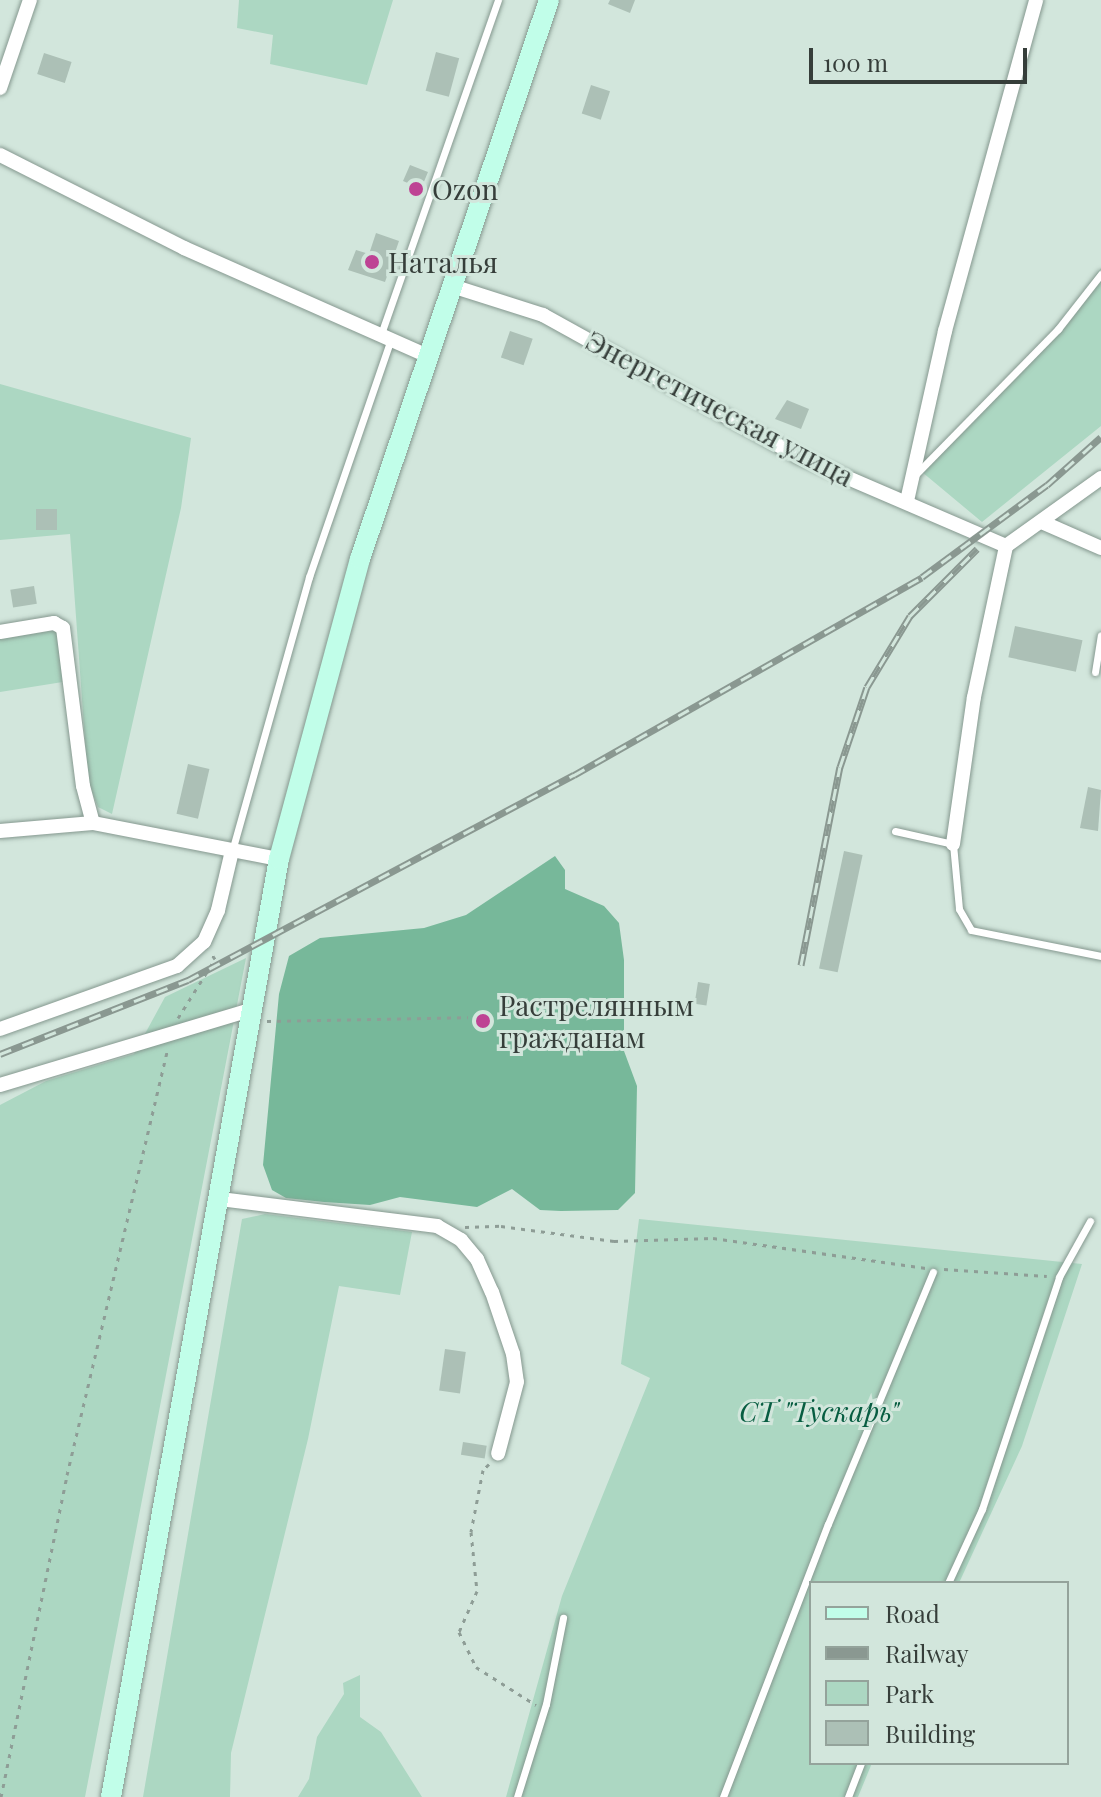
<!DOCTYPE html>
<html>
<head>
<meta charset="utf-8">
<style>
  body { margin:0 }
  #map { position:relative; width:1101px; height:1797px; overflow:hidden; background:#d2e6dc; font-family:"Playfair Display",serif }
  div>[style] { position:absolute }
  .green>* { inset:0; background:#acd7c2 }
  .forest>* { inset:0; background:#77b89a }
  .building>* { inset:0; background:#acc0b6; transform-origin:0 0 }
  .path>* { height:3px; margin-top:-1.5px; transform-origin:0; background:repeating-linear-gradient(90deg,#8e9d96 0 4px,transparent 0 10px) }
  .roads { filter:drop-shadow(0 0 2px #85988f) drop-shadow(0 0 2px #85988f) }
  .service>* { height:7px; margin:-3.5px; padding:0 3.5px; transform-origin:3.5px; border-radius:3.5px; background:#fff }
  .minor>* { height:14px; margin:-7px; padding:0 7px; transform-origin:7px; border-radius:7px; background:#fff }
  .secondary>* { height:20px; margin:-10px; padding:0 10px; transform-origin:10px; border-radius:10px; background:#c1fee9 }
  .rail>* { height:7px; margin-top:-3.5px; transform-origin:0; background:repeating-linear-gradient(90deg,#d2e6dc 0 12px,#8a9891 0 24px); box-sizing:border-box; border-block:2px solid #8a9891 }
  .dots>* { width:22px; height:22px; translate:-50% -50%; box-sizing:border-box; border:4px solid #d2e6dc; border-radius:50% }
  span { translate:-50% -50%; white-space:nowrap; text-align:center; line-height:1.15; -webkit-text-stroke:6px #d2e6dc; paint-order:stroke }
  .poi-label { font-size:28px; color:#363e3a }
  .left { translate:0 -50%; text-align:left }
  .street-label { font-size:28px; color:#363e3a }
  .park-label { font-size:28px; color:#075d41; font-style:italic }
  .legend { position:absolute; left:809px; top:1581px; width:260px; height:184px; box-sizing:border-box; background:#d2e6dc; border:2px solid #94a39b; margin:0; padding:10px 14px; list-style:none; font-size:24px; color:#363e3a }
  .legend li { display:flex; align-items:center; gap:16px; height:40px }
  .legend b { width:40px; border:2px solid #94a39b }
  .scale { position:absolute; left:809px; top:48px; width:218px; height:36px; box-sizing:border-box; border:4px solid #363e3a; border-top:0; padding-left:10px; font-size:24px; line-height:28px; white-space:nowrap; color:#363e3a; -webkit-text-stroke:6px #d2e6dc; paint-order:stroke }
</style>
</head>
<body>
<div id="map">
  <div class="green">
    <div style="clip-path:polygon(239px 0,393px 0,367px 85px,270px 64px,273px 35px,237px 28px)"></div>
    <div style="clip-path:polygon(1101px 268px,1101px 426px,982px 522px,922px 472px,1050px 337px)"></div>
    <div style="clip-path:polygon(0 384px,191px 438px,181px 508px,112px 814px,98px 807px,88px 782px,70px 534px,0 540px)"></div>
    <div style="clip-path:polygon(57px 630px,69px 681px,0 692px,0 639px)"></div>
    <div style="clip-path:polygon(246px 958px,85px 1797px,0 1797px,0 1105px,46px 1081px,134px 1054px,165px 997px)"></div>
    <div style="clip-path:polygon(265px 1214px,412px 1232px,400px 1295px,339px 1286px,308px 1439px,231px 1753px,230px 1797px,143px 1797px,242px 1219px)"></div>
    <div style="clip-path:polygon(639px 1219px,1082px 1264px,1022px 1446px,959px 1583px,811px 1583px,811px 1763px,872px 1763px,858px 1797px,506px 1797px,562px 1596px,650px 1378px,621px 1364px)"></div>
    <div style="clip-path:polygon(360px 1675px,360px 1717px,381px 1732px,422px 1797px,298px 1797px,309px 1779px,317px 1737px,344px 1694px,343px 1683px)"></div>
  </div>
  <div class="forest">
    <div style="clip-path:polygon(555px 856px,565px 870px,565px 889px,604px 906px,619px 923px,624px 960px,624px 1051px,637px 1086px,635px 1193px,618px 1210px,561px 1211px,540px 1210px,512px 1189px,477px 1207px,400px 1197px,370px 1205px,324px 1202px,286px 1198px,272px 1190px,263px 1165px,279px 994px,289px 956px,320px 938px,424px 928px,466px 915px)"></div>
  </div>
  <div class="building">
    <div style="clip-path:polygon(610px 0,635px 0,630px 13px,608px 4px)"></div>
    <div style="left:436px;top:52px;width:24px;height:40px;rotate:15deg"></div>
    <div style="left:44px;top:53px;width:29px;height:22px;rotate:18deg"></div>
    <div style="left:591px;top:85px;width:20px;height:30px;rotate:18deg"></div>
    <div style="clip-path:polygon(410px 165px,428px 172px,418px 196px,407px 191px,410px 184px,403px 181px)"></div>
    <div style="clip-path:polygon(376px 233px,399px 241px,385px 282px,348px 270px,356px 250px,369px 254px)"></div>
    <div style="left:510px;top:331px;width:24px;height:28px;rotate:19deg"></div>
    <div style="clip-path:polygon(787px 400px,809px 409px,801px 429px,775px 419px)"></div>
    <div style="left:36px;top:509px;width:21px;height:21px"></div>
    <div style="left:34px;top:586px;width:18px;height:24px;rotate:81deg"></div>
    <div style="left:1015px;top:626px;width:69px;height:32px;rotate:12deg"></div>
    <div style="left:188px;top:764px;width:22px;height:51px;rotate:13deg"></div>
    <div style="clip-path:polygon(1088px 787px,1101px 790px,1098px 831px,1080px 828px)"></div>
    <div style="left:844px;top:851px;width:19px;height:120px;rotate:12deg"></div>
    <div style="left:698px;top:982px;width:12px;height:22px;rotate:9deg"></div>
    <div style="left:445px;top:1349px;width:21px;height:42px;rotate:8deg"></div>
    <div style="left:463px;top:1442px;width:24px;height:13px;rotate:9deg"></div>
  </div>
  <div class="path">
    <div style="left:178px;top:1018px;width:70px;rotate:-57.9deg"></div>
    <div style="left:215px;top:959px;width:7px;rotate:-124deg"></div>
    <div style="left:267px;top:1021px;width:201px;rotate:-1.1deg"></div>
    <div style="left:465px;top:1227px;width:36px;rotate:-2deg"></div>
    <div style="left:501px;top:1226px;width:114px;rotate:7.6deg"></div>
    <div style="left:614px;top:1241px;width:99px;rotate:-1.7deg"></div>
    <div style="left:713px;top:1238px;width:215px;rotate:8deg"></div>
    <div style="left:944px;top:1269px;width:103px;rotate:3.9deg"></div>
    <div style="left:489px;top:1464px;width:8px;rotate:135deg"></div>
    <div style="left:483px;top:1470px;width:63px;rotate:101deg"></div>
    <div style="left:471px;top:1532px;width:59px;rotate:84.2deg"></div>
    <div style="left:477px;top:1591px;width:45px;rotate:113.7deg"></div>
    <div style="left:459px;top:1632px;width:39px;rotate:64deg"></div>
    <div style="left:476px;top:1667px;width:71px;rotate:32.3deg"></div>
    <div style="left:1px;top:1797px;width:329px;rotate:-78.4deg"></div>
    <div style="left:67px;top:1475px;width:436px;rotate:-76.7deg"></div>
  </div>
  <div class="roads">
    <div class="service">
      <div style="left:381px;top:334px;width:354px;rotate:-70.7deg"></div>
      <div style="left:916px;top:474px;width:203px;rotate:-45.6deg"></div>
      <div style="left:1058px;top:329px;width:70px;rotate:-52deg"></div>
      <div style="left:1095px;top:672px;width:37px;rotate:-81deg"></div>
      <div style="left:895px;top:831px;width:59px;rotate:12.6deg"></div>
      <div style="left:953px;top:844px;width:65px;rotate:84.7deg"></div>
      <div style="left:959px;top:909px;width:24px;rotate:60deg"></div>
      <div style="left:971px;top:930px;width:133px;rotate:11.3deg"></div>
      <div style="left:232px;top:851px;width:285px;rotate:-74.3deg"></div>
      <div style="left:309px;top:577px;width:252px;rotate:-71deg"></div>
      <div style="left:948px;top:1583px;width:81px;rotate:-65.3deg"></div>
      <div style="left:982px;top:1509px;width:244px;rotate:-71.6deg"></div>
      <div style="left:1059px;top:1277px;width:64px;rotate:-61deg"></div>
      <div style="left:517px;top:1797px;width:97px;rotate:-72.7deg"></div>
      <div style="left:546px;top:1704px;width:88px;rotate:-78.8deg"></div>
      <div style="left:723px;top:1797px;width:292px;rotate:-69deg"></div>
      <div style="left:828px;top:1524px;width:273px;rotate:-67.4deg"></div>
      <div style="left:848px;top:1797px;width:36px;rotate:-69deg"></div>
    </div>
    <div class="minor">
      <div style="left:0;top:88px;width:93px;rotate:-71.2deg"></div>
      <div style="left:0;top:155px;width:206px;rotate:26.8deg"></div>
      <div style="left:184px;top:248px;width:267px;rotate:23.9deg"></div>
      <div style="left:452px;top:286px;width:96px;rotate:17.7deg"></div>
      <div style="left:543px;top:315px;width:291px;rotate:29deg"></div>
      <div style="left:797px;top:456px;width:228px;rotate:23.3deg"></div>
      <div style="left:907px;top:501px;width:174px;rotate:-77.4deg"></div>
      <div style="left:945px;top:331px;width:343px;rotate:-74.6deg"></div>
      <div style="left:1044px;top:523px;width:62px;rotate:23.7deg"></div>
      <div style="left:1006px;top:546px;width:117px;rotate:-35.6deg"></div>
      <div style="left:0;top:632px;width:55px;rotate:-9.5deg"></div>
      <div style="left:54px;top:623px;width:10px;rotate:29deg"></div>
      <div style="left:63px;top:628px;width:159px;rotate:82.8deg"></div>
      <div style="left:83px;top:786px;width:38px;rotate:75deg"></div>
      <div style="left:0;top:831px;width:93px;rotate:-4.9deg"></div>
      <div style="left:93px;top:823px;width:189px;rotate:11deg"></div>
      <div style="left:953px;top:844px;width:148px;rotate:-81.9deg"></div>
      <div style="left:974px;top:697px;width:154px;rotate:-78deg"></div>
      <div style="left:0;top:1029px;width:188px;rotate:-19.6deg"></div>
      <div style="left:177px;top:966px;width:36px;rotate:-42deg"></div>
      <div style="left:204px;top:942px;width:35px;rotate:-66deg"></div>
      <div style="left:218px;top:910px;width:61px;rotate:-76.7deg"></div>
      <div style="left:0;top:1085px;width:265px;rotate:-16.7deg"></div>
      <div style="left:220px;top:1199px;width:219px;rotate:7.1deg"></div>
      <div style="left:437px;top:1226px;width:28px;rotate:30deg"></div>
      <div style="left:461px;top:1240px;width:25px;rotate:50deg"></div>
      <div style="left:477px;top:1259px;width:36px;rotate:66deg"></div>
      <div style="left:492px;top:1292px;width:65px;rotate:71.3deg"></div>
      <div style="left:513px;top:1354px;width:28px;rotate:82deg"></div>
      <div style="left:517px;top:1382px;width:74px;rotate:104.8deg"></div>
    </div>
    <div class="secondary">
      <div style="left:111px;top:1797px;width:953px;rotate:-79.85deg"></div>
      <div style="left:279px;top:859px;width:311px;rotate:-74.9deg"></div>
      <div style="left:360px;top:559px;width:590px;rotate:-71.32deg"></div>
    </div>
  </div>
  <div class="rail">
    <div style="left:801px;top:965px;width:202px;rotate:-78.9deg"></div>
    <div style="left:840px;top:767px;width:84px;rotate:-71.4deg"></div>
    <div style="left:867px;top:687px;width:83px;rotate:-58.8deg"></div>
    <div style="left:910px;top:616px;width:95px;rotate:-45deg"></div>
    <div style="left:0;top:1054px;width:202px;rotate:-21.5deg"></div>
    <div style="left:188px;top:980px;width:437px;rotate:-28deg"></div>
    <div style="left:574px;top:775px;width:400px;rotate:-29.6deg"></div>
    <div style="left:922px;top:577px;width:155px;rotate:-36.4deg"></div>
    <div style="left:1047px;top:485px;width:72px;rotate:-41.6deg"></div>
  </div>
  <div class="dots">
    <div style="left:416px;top:189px;background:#be4394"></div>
    <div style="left:372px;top:262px;background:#be4394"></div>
    <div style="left:483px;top:1021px;background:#be4394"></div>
  </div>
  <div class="poi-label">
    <span class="left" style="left:432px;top:189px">Ozon</span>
    <span class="left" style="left:388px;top:262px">Наталья</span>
    <span class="left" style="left:499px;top:1021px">Растрелянным<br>гражданам</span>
  </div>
  <div class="street-label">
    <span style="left:720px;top:408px;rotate:28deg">Энергетическая улица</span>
  </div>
  <div class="park-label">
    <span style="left:819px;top:1411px">СТ "Тускарь"</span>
  </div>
  <ul class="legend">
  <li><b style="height:10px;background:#c1fee9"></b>Road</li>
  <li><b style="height:10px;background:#8a9891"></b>Railway</li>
  <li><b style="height:22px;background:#acd7c2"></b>Park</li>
  <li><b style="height:22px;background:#acc0b6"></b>Building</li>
  </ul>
  <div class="scale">100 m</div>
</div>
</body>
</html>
